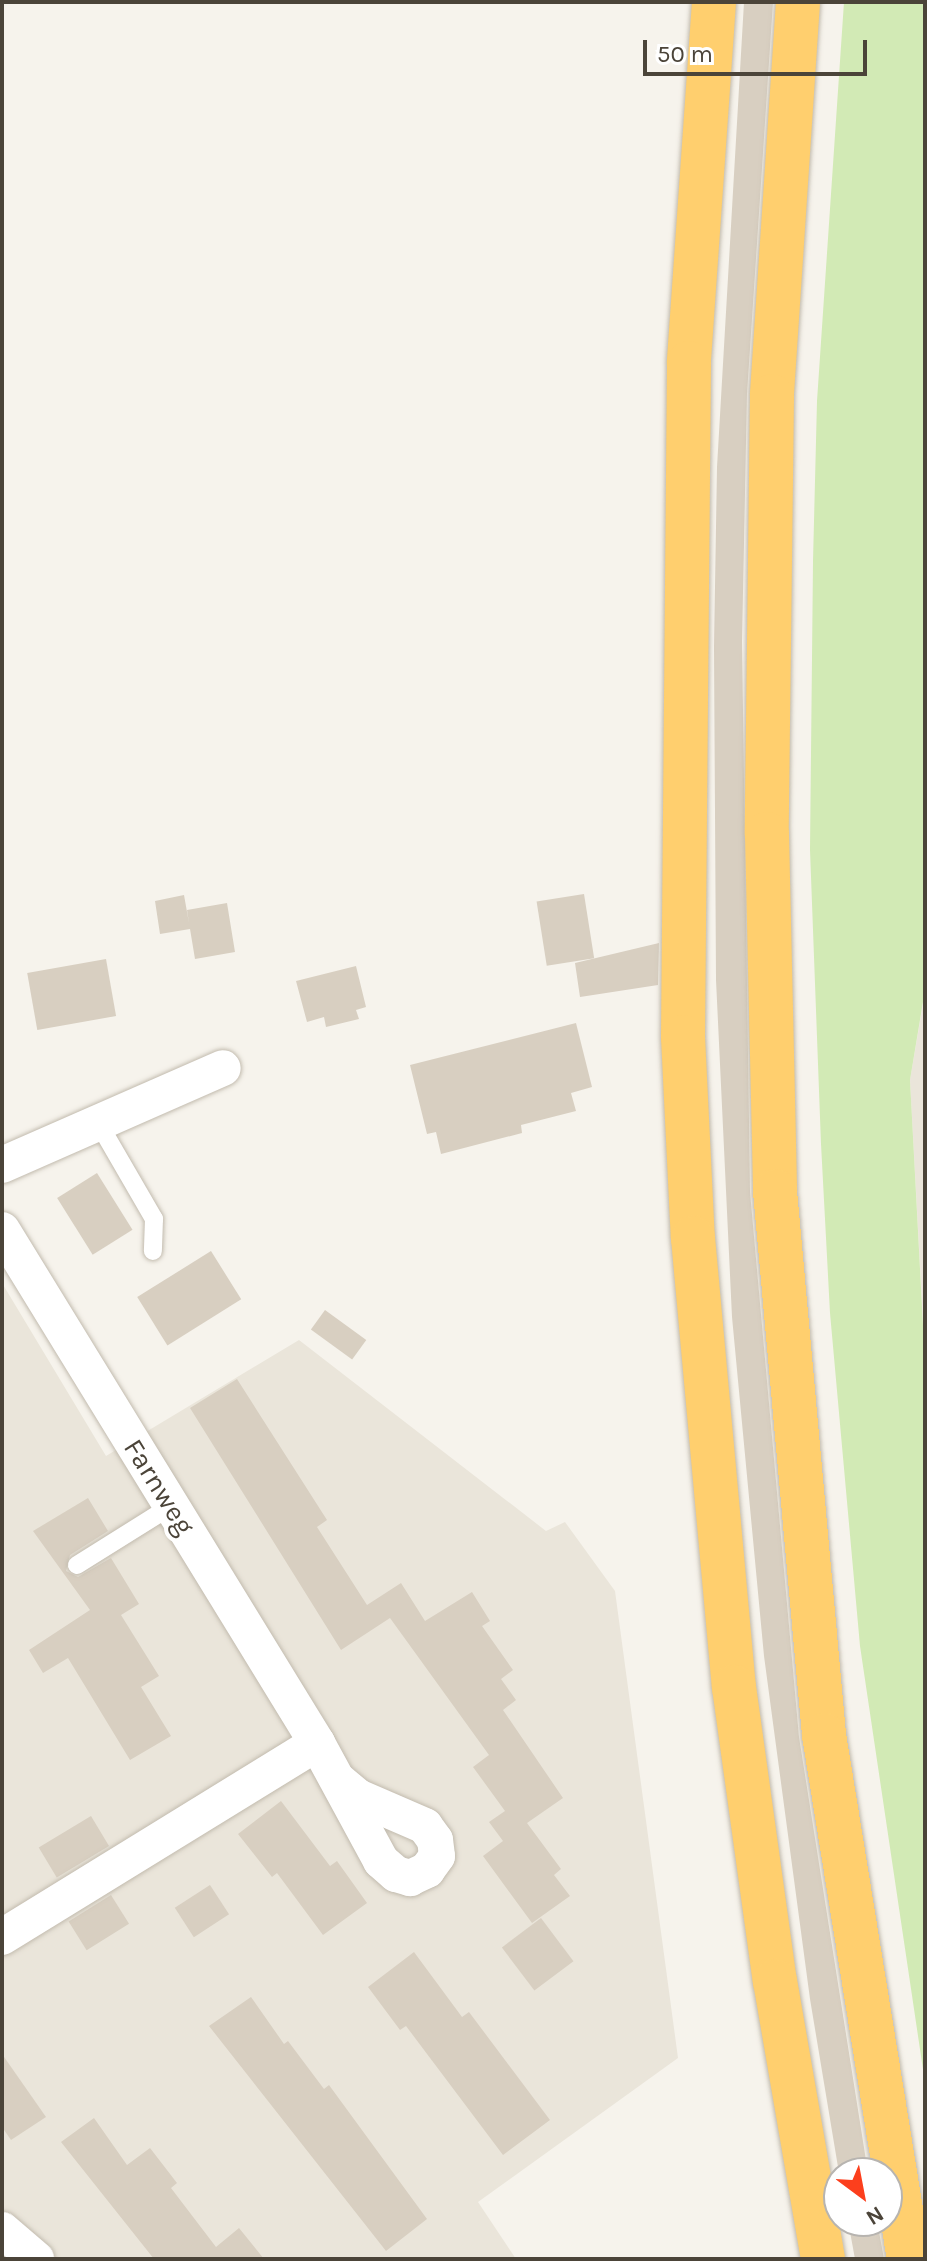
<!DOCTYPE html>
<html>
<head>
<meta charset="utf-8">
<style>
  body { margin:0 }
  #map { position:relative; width:927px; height:2261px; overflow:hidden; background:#f6f3ec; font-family:Karla,sans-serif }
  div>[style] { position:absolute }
  .residential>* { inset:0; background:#eae5da }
  .green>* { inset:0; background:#d2eab5 }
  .building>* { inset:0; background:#d8cfc1; transform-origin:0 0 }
  .roads { filter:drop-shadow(0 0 2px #c2bbae) drop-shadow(0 0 2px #c2bbae) }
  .lane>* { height:18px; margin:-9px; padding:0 9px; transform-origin:9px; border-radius:9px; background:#fff }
  .street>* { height:36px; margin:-18px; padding:0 18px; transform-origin:18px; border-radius:18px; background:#fff }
  .highway>* { height:44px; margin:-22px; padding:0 22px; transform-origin:22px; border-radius:22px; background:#ffcf6e }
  span { translate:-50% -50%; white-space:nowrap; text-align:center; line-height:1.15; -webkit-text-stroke:8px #fff; paint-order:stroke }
  .street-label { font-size:28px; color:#4b4439 }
  .frame { position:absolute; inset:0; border:4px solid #4b4439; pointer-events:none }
  .north { position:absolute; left:823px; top:2157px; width:80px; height:80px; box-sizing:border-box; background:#fff; border:2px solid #b7b4b0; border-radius:50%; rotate:148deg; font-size:22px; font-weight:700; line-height:32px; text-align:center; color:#4b4439 }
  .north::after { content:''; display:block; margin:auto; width:28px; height:36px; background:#fc3f1d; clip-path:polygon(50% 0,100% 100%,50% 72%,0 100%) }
  .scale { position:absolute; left:643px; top:40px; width:224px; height:36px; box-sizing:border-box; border:4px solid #4b4439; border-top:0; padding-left:10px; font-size:24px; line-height:28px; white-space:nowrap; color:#4b4439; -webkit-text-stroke:6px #fff; paint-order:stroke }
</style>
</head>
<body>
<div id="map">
  <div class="residential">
    <div style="clip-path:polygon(925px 992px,925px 1358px,910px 1080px)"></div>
    <div style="clip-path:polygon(2px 1283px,106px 1456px,299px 1340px,546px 1531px,565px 1522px,615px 1591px,678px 2058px,478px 2202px,516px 2259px,2px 2259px)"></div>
  </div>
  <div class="green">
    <div style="clip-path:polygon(844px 2px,925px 2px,925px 990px,910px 1080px,925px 1363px,925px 2083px,860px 1646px,830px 1313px,821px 1144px,810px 850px,813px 561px,817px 401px)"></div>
  </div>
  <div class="building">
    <div style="clip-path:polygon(744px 2px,773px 2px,747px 394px,742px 642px,750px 1192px,799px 1737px,868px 2173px,839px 2173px,810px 1999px,764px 1656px,732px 1317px,716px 980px,714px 647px,717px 467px)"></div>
    <div style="left:584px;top:894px;width:65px;height:48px;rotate:81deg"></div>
    <div style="clip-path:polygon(184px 895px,189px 923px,187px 910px,227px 903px,235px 952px,195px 959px,190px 929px,160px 934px,155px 901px)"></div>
    <div style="clip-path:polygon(659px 943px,658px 985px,580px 997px,575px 963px)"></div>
    <div style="left:106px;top:959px;width:58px;height:80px;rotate:80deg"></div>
    <div style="clip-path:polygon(356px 966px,366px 1007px,356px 1010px,359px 1019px,326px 1027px,324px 1017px,307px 1022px,296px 981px)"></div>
    <div style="clip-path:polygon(576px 1023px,592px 1087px,571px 1093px,576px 1111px,521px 1125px,522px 1133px,441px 1154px,436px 1132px,427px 1134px,410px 1065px)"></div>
    <div style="left:97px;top:1173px;width:67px;height:47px;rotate:58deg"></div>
    <div style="left:211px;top:1251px;width:57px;height:87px;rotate:58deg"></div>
    <div style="left:325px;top:1310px;width:51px;height:24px;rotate:36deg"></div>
    <div style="clip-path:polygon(237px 1379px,327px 1520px,317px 1527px,367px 1605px,401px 1583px,425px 1621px,472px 1592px,490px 1621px,482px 1626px,513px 1670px,501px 1679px,516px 1700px,503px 1710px,563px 1798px,527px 1823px,561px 1869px,554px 1875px,570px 1896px,532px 1923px,483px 1856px,503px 1841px,489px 1822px,505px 1811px,473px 1767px,489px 1755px,390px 1618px,341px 1650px,190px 1408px)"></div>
    <div style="clip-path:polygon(88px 1498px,108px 1531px,70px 1555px,66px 1571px,78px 1577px,111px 1558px,139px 1604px,121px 1615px,159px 1676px,141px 1687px,171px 1736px,130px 1760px,68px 1658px,43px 1673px,29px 1650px,90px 1610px,33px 1531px)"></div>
    <div style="clip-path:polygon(281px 1801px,330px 1866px,337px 1861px,367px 1903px,323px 1935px,277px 1873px,272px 1877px,238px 1834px)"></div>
    <div style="left:91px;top:1816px;width:35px;height:61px;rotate:59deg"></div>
    <div style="left:210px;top:1885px;width:35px;height:42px;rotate:57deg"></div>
    <div style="left:111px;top:1895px;width:34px;height:50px;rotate:58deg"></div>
    <div style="left:541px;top:1918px;width:54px;height:49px;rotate:53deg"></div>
    <div style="clip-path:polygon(414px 1952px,462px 2017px,469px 2012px,550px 2120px,503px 2155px,406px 2026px,400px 2030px,368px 1987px)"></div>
    <div style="clip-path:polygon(251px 1997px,284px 2044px,288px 2041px,324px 2089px,329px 2085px,427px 2219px,386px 2251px,209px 2026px)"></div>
    <div style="clip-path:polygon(2px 2054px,46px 2117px,11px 2140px,2px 2127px)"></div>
    <div style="clip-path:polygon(94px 2118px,127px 2165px,150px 2148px,177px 2183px,171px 2188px,216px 2247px,239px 2228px,264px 2259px,154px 2259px,61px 2142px)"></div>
    <div style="clip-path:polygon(848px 2221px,877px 2221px,884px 2259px,855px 2259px)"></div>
  </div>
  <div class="roads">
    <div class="lane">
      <div style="left:99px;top:1124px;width:110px;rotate:59.9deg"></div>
      <div style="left:154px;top:1219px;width:32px;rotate:92deg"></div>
      <div style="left:77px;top:1565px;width:111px;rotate:-32.1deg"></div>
    </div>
    <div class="street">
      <div style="left:2px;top:1165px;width:241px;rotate:-23.7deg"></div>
      <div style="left:2px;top:1230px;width:602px;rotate:58.45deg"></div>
      <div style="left:317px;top:1743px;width:134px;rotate:61.5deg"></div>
      <div style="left:381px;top:1861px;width:20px;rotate:41deg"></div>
      <div style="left:396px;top:1874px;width:15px;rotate:16deg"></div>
      <div style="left:410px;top:1878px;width:19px;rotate:-25deg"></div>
      <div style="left:427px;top:1870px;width:17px;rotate:-54deg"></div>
      <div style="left:437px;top:1856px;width:16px;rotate:-97deg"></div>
      <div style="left:435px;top:1840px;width:17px;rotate:-126deg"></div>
      <div style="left:425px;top:1826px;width:73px;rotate:-156.6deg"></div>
      <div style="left:358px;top:1797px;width:25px;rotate:-140deg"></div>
      <div style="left:2px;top:1937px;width:370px;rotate:-31.6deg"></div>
      <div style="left:2px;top:2230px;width:45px;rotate:40.5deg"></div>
    </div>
    <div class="highway">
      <div style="left:714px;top:2px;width:362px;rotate:94deg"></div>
      <div style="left:689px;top:363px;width:674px;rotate:90.51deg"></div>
      <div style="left:683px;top:1037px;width:201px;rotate:87.2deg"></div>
      <div style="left:693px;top:1238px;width:451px;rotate:84.8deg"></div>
      <div style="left:734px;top:1687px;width:297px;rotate:82.1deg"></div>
      <div style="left:775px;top:1981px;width:282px;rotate:80.2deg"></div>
      <div style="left:798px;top:2px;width:395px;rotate:93.8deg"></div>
      <div style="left:772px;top:396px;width:438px;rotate:90.7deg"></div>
      <div style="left:767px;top:834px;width:357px;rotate:88.7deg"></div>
      <div style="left:775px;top:1191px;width:546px;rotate:84.85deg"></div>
      <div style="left:824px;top:1735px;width:531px;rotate:80.79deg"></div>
    </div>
  </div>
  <div class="street-label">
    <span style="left:159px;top:1487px;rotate:58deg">Farnweg</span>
  </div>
  <div class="frame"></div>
  <div class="north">N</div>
  <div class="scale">50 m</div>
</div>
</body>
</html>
